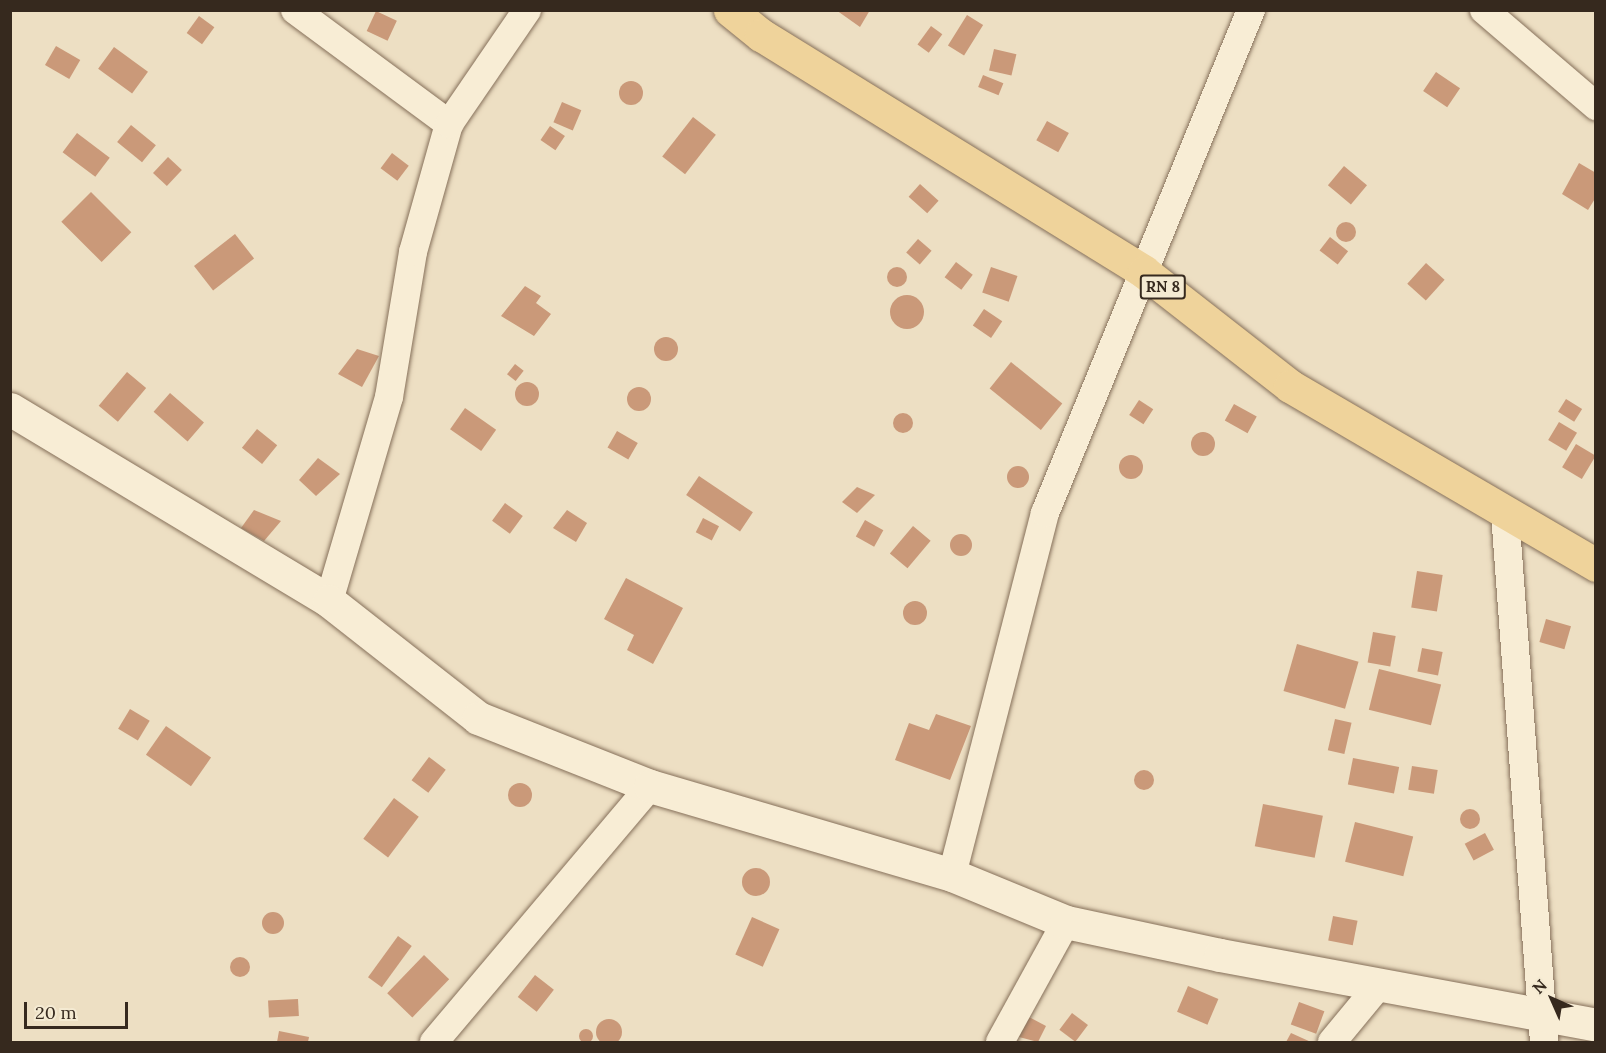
<!DOCTYPE html>
<html>
<head>
<meta charset="utf-8">
<style>
  body { margin:0 }
  #map { position:relative; width:1606px; height:1053px; overflow:hidden; background:#eddfc3; font-family:Lora,serif }
  div>[style] { position:absolute }
  .building>* { inset:0; background:#ca9979; transform-origin:0 0 }
  .round { border-radius:50% }
  .roads { filter:drop-shadow(0 0 2px #86705a) drop-shadow(0 0 2px #86705a) }
  .street>* { height:28px; margin:-14px; padding:0 14px; transform-origin:14px; border-radius:14px; background:#f8edd5 }
  .secondary>* { height:33px; margin:-16.5px; padding:0 16.5px; transform-origin:16.5px; border-radius:16.5px; background:#f8edd5 }
  .primary>* { height:33px; margin:-16.5px; padding:0 16.5px; transform-origin:16.5px; border-radius:16.5px; background:#efd39b }
  span { translate:-50% -50%; white-space:nowrap; text-align:center; line-height:1.15; -webkit-text-stroke:5px #f4ead2; paint-order:stroke }
  .shield-label span { padding:2px 4px; background:#f4ead2; border:2px solid; border-radius:4px; -webkit-text-stroke-width:0 }
  .shield-label { font-size:15px; color:#36291e; font-weight:700 }
  .frame { position:absolute; inset:0; border:12px solid #36291e; pointer-events:none }
  .north { position:absolute; left:1522px; top:969px; width:60px; height:60px; -webkit-text-stroke:4px #f4ead2; paint-order:stroke; rotate:315deg; font-size:16px; font-weight:700; line-height:24px; text-align:center; color:#36291e }
  .north::after { content:''; display:block; margin:auto; width:21px; height:27px; background:#36291e; clip-path:polygon(50% 0,100% 100%,50% 72%,0 100%) }
  .scale { position:absolute; left:24px; top:1002px; width:104px; height:27px; box-sizing:border-box; border:3px solid #36291e; border-top:0; padding-left:8px; font-size:18px; line-height:21px; white-space:nowrap; color:#36291e; -webkit-text-stroke:4px #f4ead2; paint-order:stroke }
</style>
</head>
<body>
<div id="map">
  <div class="building">
    <div style="clip-path:polygon(836px 10px,870px 10px,860px 27px)"></div>
    <div style="left:376px;top:11px;width:23px;height:22px;rotate:25deg"></div>
    <div style="left:967px;top:15px;width:19px;height:36px;rotate:32deg"></div>
    <div style="left:199px;top:16px;width:19px;height:21px;rotate:36deg"></div>
    <div style="left:931px;top:26px;width:14px;height:23px;rotate:36deg"></div>
    <div style="left:56px;top:46px;width:28px;height:22px;rotate:30deg"></div>
    <div style="left:114px;top:47px;width:42px;height:27px;rotate:36deg"></div>
    <div style="left:994px;top:49px;width:23px;height:22px;rotate:13deg"></div>
    <div style="left:1436px;top:72px;width:29px;height:23px;rotate:34deg"></div>
    <div style="left:983px;top:75px;width:22px;height:13px;rotate:22deg"></div>
    <div class="round" style="left:619px;top:81px;width:24px;height:24px"></div>
    <div style="left:562px;top:102px;width:21px;height:22px;rotate:23deg"></div>
    <div style="left:693px;top:117px;width:29px;height:50px;rotate:38deg"></div>
    <div style="left:1047px;top:121px;width:25px;height:22px;rotate:29deg"></div>
    <div style="left:131px;top:125px;width:32px;height:22px;rotate:39deg"></div>
    <div style="left:550px;top:126px;width:18px;height:17px;rotate:34deg"></div>
    <div style="left:77px;top:133px;width:41px;height:24px;rotate:37deg"></div>
    <div style="left:392px;top:153px;width:21px;height:19px;rotate:37deg"></div>
    <div style="left:168px;top:157px;width:19px;height:22px;rotate:43deg"></div>
    <div style="clip-path:polygon(1579px 163px,1596px 173px,1596px 197px,1588px 210px,1562px 194px)"></div>
    <div style="left:1344px;top:166px;width:30px;height:25px;rotate:40deg"></div>
    <div style="left:920px;top:184px;width:25px;height:17px;rotate:42deg"></div>
    <div style="left:91px;top:192px;width:57px;height:42px;rotate:45deg"></div>
    <div class="round" style="left:1336px;top:222px;width:20px;height:20px"></div>
    <div style="left:235px;top:234px;width:31px;height:52px;rotate:52deg"></div>
    <div style="left:1330px;top:237px;width:23px;height:17px;rotate:38deg"></div>
    <div style="left:918px;top:239px;width:18px;height:18px;rotate:41deg"></div>
    <div style="left:956px;top:262px;width:21px;height:19px;rotate:37deg"></div>
    <div style="left:1426px;top:263px;width:25px;height:28px;rotate:42deg"></div>
    <div style="left:991px;top:267px;width:28px;height:27px;rotate:19deg"></div>
    <div class="round" style="left:887px;top:267px;width:20px;height:20px"></div>
    <div style="clip-path:polygon(525px 286px,541px 296px,536px 303px,551px 314px,534px 336px,501px 316px)"></div>
    <div class="round" style="left:890px;top:295px;width:34px;height:34px"></div>
    <div style="left:984px;top:309px;width:22px;height:20px;rotate:34deg"></div>
    <div class="round" style="left:654px;top:337px;width:24px;height:24px"></div>
    <div style="clip-path:polygon(357px 349px,379px 356px,362px 387px,338px 374px)"></div>
    <div style="left:1011px;top:362px;width:66px;height:34px;rotate:39deg"></div>
    <div style="left:515px;top:364px;width:11px;height:13px;rotate:38deg"></div>
    <div style="left:127px;top:372px;width:25px;height:44px;rotate:40deg"></div>
    <div class="round" style="left:515px;top:382px;width:24px;height:24px"></div>
    <div class="round" style="left:627px;top:387px;width:24px;height:24px"></div>
    <div style="left:170px;top:393px;width:45px;height:25px;rotate:41deg"></div>
    <div style="left:1566px;top:399px;width:19px;height:15px;rotate:32deg"></div>
    <div style="left:1139px;top:400px;width:17px;height:18px;rotate:33deg"></div>
    <div style="left:1234px;top:404px;width:26px;height:19px;rotate:29deg"></div>
    <div style="left:465px;top:408px;width:38px;height:26px;rotate:35deg"></div>
    <div class="round" style="left:893px;top:413px;width:20px;height:20px"></div>
    <div style="left:1559px;top:422px;width:21px;height:21px;rotate:31deg"></div>
    <div style="left:257px;top:429px;width:26px;height:24px;rotate:39deg"></div>
    <div style="left:617px;top:431px;width:24px;height:19px;rotate:30deg"></div>
    <div class="round" style="left:1191px;top:432px;width:24px;height:24px"></div>
    <div style="left:1576px;top:444px;width:23px;height:27px;rotate:31deg"></div>
    <div class="round" style="left:1119px;top:455px;width:24px;height:24px"></div>
    <div style="clip-path:polygon(318px 458px,340px 474px,316px 496px,299px 480px)"></div>
    <div class="round" style="left:1007px;top:466px;width:22px;height:22px"></div>
    <div style="left:699px;top:476px;width:65px;height:23px;rotate:34deg"></div>
    <div style="clip-path:polygon(857px 487px,875px 495px,857px 513px,842px 502px)"></div>
    <div style="left:505px;top:503px;width:22px;height:22px;rotate:36deg"></div>
    <div style="clip-path:polygon(254px 510px,281px 521px,264px 541px,241px 528px)"></div>
    <div style="clip-path:polygon(567px 510px,587px 523px,576px 542px,553px 528px)"></div>
    <div style="left:703px;top:518px;width:18px;height:16px;rotate:27deg"></div>
    <div style="left:865px;top:520px;width:21px;height:19px;rotate:29deg"></div>
    <div style="left:913px;top:526px;width:23px;height:36px;rotate:40deg"></div>
    <div class="round" style="left:950px;top:534px;width:22px;height:22px"></div>
    <div style="left:1417px;top:571px;width:26px;height:37px;rotate:9deg"></div>
    <div style="clip-path:polygon(626px 578px,683px 608px,653px 664px,627px 650px,634px 635px,604px 619px)"></div>
    <div class="round" style="left:903px;top:601px;width:24px;height:24px"></div>
    <div style="left:1546px;top:619px;width:26px;height:24px;rotate:16deg"></div>
    <div style="left:1373px;top:632px;width:23px;height:31px;rotate:10deg"></div>
    <div style="left:1297px;top:644px;width:64px;height:49px;rotate:16deg"></div>
    <div style="left:1422px;top:648px;width:21px;height:24px;rotate:11deg"></div>
    <div style="left:1379px;top:669px;width:64px;height:42px;rotate:14deg"></div>
    <div style="left:130px;top:709px;width:23px;height:23px;rotate:31deg"></div>
    <div style="clip-path:polygon(936px 714px,971px 726px,950px 780px,895px 760px,909px 723px,929px 730px)"></div>
    <div style="left:1335px;top:719px;width:17px;height:32px;rotate:13deg"></div>
    <div style="left:166px;top:726px;width:55px;height:35px;rotate:35deg"></div>
    <div style="left:429px;top:757px;width:21px;height:29px;rotate:37deg"></div>
    <div style="left:1353px;top:758px;width:47px;height:27px;rotate:11deg"></div>
    <div style="left:1412px;top:766px;width:26px;height:24px;rotate:9deg"></div>
    <div class="round" style="left:1134px;top:770px;width:20px;height:20px"></div>
    <div class="round" style="left:508px;top:783px;width:24px;height:24px"></div>
    <div style="left:394px;top:798px;width:31px;height:51px;rotate:37deg"></div>
    <div style="left:1263px;top:804px;width:61px;height:43px;rotate:11deg"></div>
    <div class="round" style="left:1460px;top:809px;width:20px;height:20px"></div>
    <div style="left:1355px;top:822px;width:60px;height:41px;rotate:14deg"></div>
    <div style="left:1485px;top:833px;width:19px;height:23px;rotate:62deg"></div>
    <div class="round" style="left:742px;top:868px;width:28px;height:28px"></div>
    <div class="round" style="left:262px;top:912px;width:22px;height:22px"></div>
    <div style="left:1333px;top:916px;width:25px;height:25px;rotate:11deg"></div>
    <div style="left:752px;top:917px;width:30px;height:41px;rotate:24deg"></div>
    <div style="left:398px;top:936px;width:17px;height:51px;rotate:36deg"></div>
    <div style="left:424px;top:955px;width:35px;height:53px;rotate:44deg"></div>
    <div class="round" style="left:230px;top:957px;width:20px;height:20px"></div>
    <div style="left:535px;top:975px;width:24px;height:28px;rotate:38deg"></div>
    <div style="left:1188px;top:986px;width:33px;height:28px;rotate:23deg"></div>
    <div style="left:298px;top:999px;width:17px;height:30px;rotate:87deg"></div>
    <div style="left:1299px;top:1002px;width:27px;height:24px;rotate:20deg"></div>
    <div style="left:1072px;top:1013px;width:20px;height:21px;rotate:37deg"></div>
    <div style="clip-path:polygon(1029px 1017px,1046px 1026px,1038px 1042px,1019px 1037px)"></div>
    <div class="round" style="left:596px;top:1019px;width:26px;height:26px"></div>
    <div class="round" style="left:579px;top:1029px;width:14px;height:14px"></div>
    <div style="clip-path:polygon(279px 1031px,309px 1037px,308px 1042px,277px 1042px)"></div>
    <div style="clip-path:polygon(1291px 1033px,1311px 1042px,1286px 1042px)"></div>
  </div>
  <div class="roads">
    <div class="street">
      <div style="left:295px;top:10px;width:192px;rotate:36.5deg"></div>
      <div style="left:1484px;top:10px;width:148px;rotate:40.6deg"></div>
      <div style="left:1505px;top:513px;width:530px;rotate:85.78deg"></div>
      <div style="left:329px;top:601px;width:213px;rotate:-73.6deg"></div>
      <div style="left:389px;top:397px;width:147px;rotate:-80.6deg"></div>
      <div style="left:413px;top:252px;width:133px;rotate:-74.3deg"></div>
      <div style="left:449px;top:124px;width:138px;rotate:-55.6deg"></div>
      <div style="left:952px;top:875px;width:374px;rotate:-75.6deg"></div>
      <div style="left:1045px;top:513px;width:544px;rotate:-67.73deg"></div>
      <div style="left:434px;top:1042px;width:335px;rotate:-49.8deg"></div>
      <div style="left:1000px;top:1042px;width:137px;rotate:-61.2deg"></div>
      <div style="left:1332px;top:1042px;width:75px;rotate:-50.4deg"></div>
    </div>
    <div class="secondary">
      <div style="left:10px;top:409px;width:372px;rotate:31deg"></div>
      <div style="left:329px;top:601px;width:189px;rotate:38.1deg"></div>
      <div style="left:478px;top:718px;width:185px;rotate:21.6deg"></div>
      <div style="left:650px;top:786px;width:315px;rotate:16.4deg"></div>
      <div style="left:952px;top:875px;width:123px;rotate:22.4deg"></div>
      <div style="left:1066px;top:922px;width:157px;rotate:12.1deg"></div>
      <div style="left:1220px;top:955px;width:382px;rotate:10.5deg"></div>
    </div>
    <div class="primary">
      <div style="left:730px;top:10px;width:40px;rotate:39deg"></div>
      <div style="left:761px;top:35px;width:450px;rotate:31.7deg"></div>
      <div style="left:1144px;top:272px;width:185px;rotate:38deg"></div>
      <div style="left:1290px;top:386px;width:355px;rotate:30.3deg"></div>
    </div>
  </div>
  <div class="shield-label">
    <span style="left:1163px;top:287px">RN 8</span>
  </div>
  <div class="frame"></div>
  <div class="north">N</div>
  <div class="scale">20 m</div>
</div>
</body>
</html>
